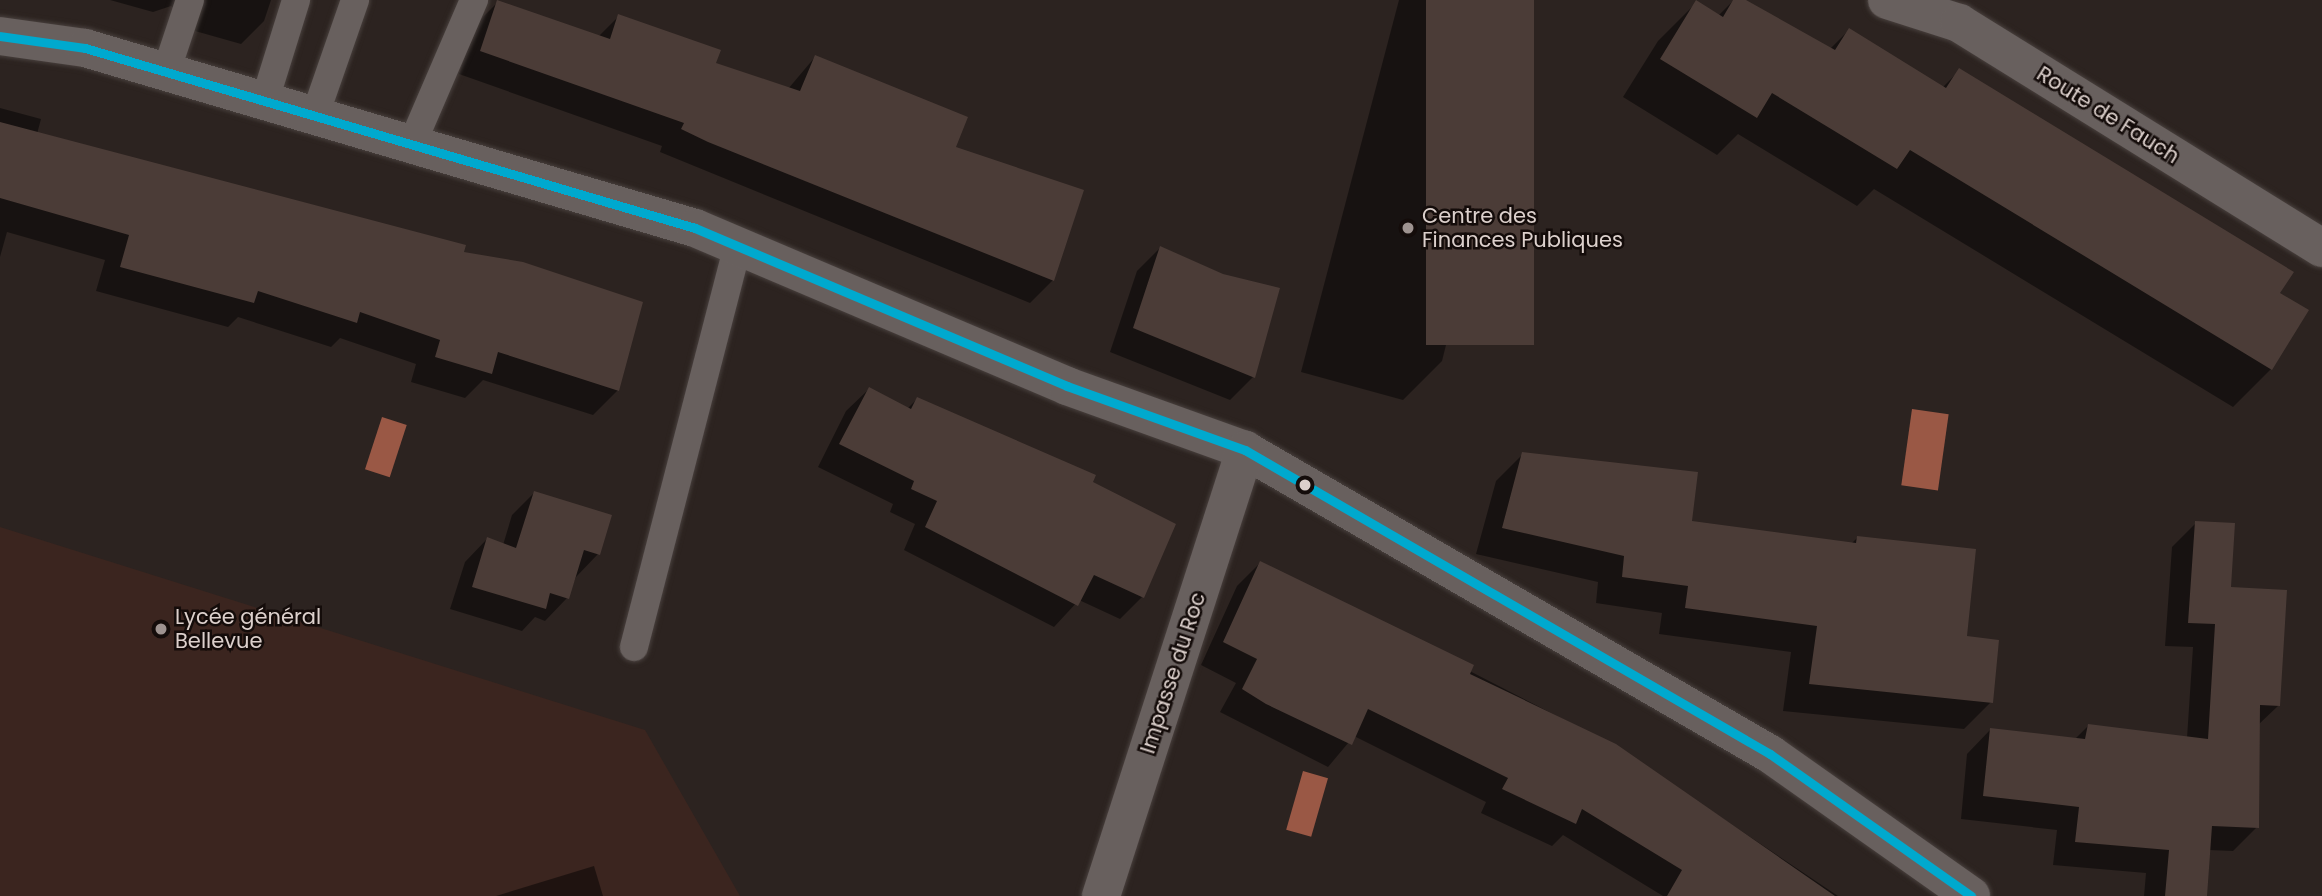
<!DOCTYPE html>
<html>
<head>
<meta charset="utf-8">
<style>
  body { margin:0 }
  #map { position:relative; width:2322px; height:896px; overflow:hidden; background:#2c2320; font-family:Poppins,sans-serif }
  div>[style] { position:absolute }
  .built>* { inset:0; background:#3b251f }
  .water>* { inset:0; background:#9a5845; transform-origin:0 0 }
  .shadow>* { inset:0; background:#0007 }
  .building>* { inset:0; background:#4b3c37; transform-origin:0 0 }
  .roads { filter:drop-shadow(0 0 2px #48403d) drop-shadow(0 0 2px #48403d) }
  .lane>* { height:28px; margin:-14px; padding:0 14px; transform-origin:14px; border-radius:14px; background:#68605e }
  .street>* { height:38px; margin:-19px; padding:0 19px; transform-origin:19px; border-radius:19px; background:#68605e }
  .bus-1>* { height:9px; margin:-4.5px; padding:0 4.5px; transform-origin:4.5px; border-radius:4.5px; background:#00a9ce }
  .dots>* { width:19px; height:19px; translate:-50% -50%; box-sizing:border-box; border:4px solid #140c0a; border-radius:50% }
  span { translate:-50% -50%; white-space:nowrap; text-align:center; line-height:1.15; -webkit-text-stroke:5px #140c0a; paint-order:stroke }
  .street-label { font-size:21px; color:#dcd0cc }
  .poi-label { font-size:21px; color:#dcd0cc }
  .left { translate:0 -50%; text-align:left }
</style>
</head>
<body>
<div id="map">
  <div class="built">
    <div style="clip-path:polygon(0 527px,645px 730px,740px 896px,0 896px)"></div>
  </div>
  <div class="water">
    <div style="left:1912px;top:409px;width:37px;height:77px;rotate:8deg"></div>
    <div style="left:382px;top:417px;width:26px;height:55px;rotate:18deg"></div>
    <div style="left:1303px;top:771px;width:26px;height:61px;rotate:16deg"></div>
  </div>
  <div class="shadow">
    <div style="clip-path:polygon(110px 0,271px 0,264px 21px,241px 44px,188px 29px,190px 23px,171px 6px,153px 12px)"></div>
    <div style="clip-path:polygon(1399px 0,1532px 0,1442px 361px,1403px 400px,1301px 372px)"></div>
    <div style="clip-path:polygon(1734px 0,1830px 49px,1849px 30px,1942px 88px,1960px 70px,2278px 294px,2271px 369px,2233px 407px,1874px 189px,1857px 206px,1738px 134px,1717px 155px,1623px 97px,1658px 41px,1697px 2px,1718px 16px)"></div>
    <div style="clip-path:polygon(498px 2px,598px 37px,619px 16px,714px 64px,788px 89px,815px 57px,953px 148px,1053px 280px,1030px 303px,660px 152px,662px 146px,459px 74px,475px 25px)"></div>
    <div style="clip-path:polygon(0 108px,41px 119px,37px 134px,462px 253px,618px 390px,593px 415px,483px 380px,465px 398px,411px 382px,416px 364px,340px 338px,331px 347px,238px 317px,228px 327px,96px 291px,105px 260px,7px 232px,0 257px)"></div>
    <div style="clip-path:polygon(1160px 248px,1253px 377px,1230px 400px,1110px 352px,1137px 271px)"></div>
    <div style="clip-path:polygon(869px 389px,907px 409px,917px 399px,1091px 482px,1142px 597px,1120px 619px,1079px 600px,1054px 627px,904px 550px,915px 524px,890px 512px,893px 504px,818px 467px,846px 411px)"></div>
    <div style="clip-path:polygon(1523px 454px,1690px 522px,1851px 544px,1858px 537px,1965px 637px,1991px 702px,1964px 729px,1783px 711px,1791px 652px,1659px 634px,1662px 613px,1596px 603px,1598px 582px,1476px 554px,1496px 481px)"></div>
    <div style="clip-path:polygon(534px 493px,598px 554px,576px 577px,567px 598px,545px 621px,535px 617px,522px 631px,450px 609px,465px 562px,487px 539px,503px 545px,512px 515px)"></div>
    <div style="clip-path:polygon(2196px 523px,2278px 706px,2258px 725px,2257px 827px,2233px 851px,2208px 850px,2205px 896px,2144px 896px,2146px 873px,2053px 865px,2057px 830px,1961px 819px,1967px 754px,1990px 730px,2074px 740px,2088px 726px,2187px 738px,2193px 647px,2165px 646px,2172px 547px)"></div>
    <div style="clip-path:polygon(1260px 563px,1615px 746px,1838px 896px,1663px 896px,1563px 835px,1552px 846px,1481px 813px,1486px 802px,1354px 736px,1328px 767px,1220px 712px,1236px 683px,1201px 665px,1237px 586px)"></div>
    <div style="clip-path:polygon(594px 866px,603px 896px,496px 896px)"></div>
  </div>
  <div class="building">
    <div style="clip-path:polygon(497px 0,610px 39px,618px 14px,721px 50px,716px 63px,800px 91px,815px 55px,968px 117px,956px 147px,1084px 190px,1054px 281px,708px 142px,681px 129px,684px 123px,480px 51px)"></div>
    <div style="left:1426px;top:0;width:108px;height:345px"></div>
    <div style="clip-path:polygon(1696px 0,1723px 17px,1733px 0,1746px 0,1835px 50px,1849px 28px,1946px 88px,1959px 68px,2294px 272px,2280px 293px,2309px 310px,2272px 370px,1910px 150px,1897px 169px,1772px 93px,1757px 118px,1660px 59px)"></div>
    <div style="clip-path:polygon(0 122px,466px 245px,464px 252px,523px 262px,643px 302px,619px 391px,498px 352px,492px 374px,435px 357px,440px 340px,360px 312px,357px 323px,258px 291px,254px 303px,120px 267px,129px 235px,0 198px)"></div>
    <div style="clip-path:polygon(1160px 246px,1223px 274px,1280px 288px,1255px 378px,1133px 328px)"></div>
    <div style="clip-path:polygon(869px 387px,911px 409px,917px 397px,1096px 475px,1093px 482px,1176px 524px,1144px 598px,1094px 575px,1078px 606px,925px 527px,937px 501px,911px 489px,914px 481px,839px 444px)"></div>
    <div style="clip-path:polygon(1522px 452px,1698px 472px,1692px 521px,1856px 543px,1857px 536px,1976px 549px,1967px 636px,1999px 640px,1993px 703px,1809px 684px,1817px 626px,1685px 608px,1688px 586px,1622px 577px,1624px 556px,1502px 528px)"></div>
    <div style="clip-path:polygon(534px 491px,612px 515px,600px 555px,584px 550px,569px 599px,550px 593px,546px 609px,472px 587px,487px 537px,516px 548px)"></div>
    <div style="clip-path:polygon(2195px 521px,2235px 523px,2231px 587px,2287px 590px,2280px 706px,2260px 705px,2259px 828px,2212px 826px,2207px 896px,2165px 896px,2169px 850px,2075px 842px,2079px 807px,1983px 796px,1990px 728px,2085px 739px,2088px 724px,2208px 739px,2215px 624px,2188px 623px)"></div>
    <div style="clip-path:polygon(1260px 561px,1474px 665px,1470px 674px,1616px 744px,1835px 896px,1667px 896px,1682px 870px,1582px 809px,1576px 824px,1502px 789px,1508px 778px,1368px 709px,1352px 745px,1266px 704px,1242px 689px,1257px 659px,1223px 642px)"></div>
  </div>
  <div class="roads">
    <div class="lane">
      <div style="left:165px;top:75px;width:79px;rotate:-71.6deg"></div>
      <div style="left:264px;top:103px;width:108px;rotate:-72.7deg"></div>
      <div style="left:314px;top:118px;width:125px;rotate:-70.8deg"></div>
      <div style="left:412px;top:144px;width:157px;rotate:-66.7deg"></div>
      <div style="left:634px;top:647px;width:415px;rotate:-75.5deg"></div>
    </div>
    <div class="street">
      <div style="left:1887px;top:0;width:76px;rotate:17.7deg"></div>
      <div style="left:1959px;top:23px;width:427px;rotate:31.8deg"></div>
      <div style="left:0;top:36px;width:86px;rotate:8deg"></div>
      <div style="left:85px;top:48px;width:636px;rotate:16.44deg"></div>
      <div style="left:695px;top:228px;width:404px;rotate:23deg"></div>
      <div style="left:1067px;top:386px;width:189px;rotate:19.8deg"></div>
      <div style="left:1245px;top:450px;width:607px;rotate:30.07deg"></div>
      <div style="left:1770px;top:754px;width:246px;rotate:35.2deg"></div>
      <div style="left:1101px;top:896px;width:469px;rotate:-72.1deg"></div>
    </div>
  </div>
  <div class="bus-1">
    <div style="left:0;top:36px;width:86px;rotate:8deg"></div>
    <div style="left:85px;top:48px;width:636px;rotate:16.44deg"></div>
    <div style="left:695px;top:228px;width:404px;rotate:23deg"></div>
    <div style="left:1067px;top:386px;width:189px;rotate:19.8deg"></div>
    <div style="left:1245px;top:450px;width:607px;rotate:30.07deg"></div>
    <div style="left:1770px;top:754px;width:246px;rotate:35.2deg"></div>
  </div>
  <div class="dots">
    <div style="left:1408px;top:228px;background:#9e9390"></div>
    <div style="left:1305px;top:485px;background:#dcd0cc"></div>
    <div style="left:161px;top:629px;background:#9e9390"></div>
  </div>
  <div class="street-label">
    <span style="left:2108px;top:115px;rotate:32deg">Route de Fauch</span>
    <span style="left:1173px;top:673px;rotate:-72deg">Impasse du Roc</span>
  </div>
  <div class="poi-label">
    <span class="left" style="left:1422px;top:228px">Centre des<br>Finances Publiques</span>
    <span class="left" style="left:175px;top:629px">Lycée général<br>Bellevue</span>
  </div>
</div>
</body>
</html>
